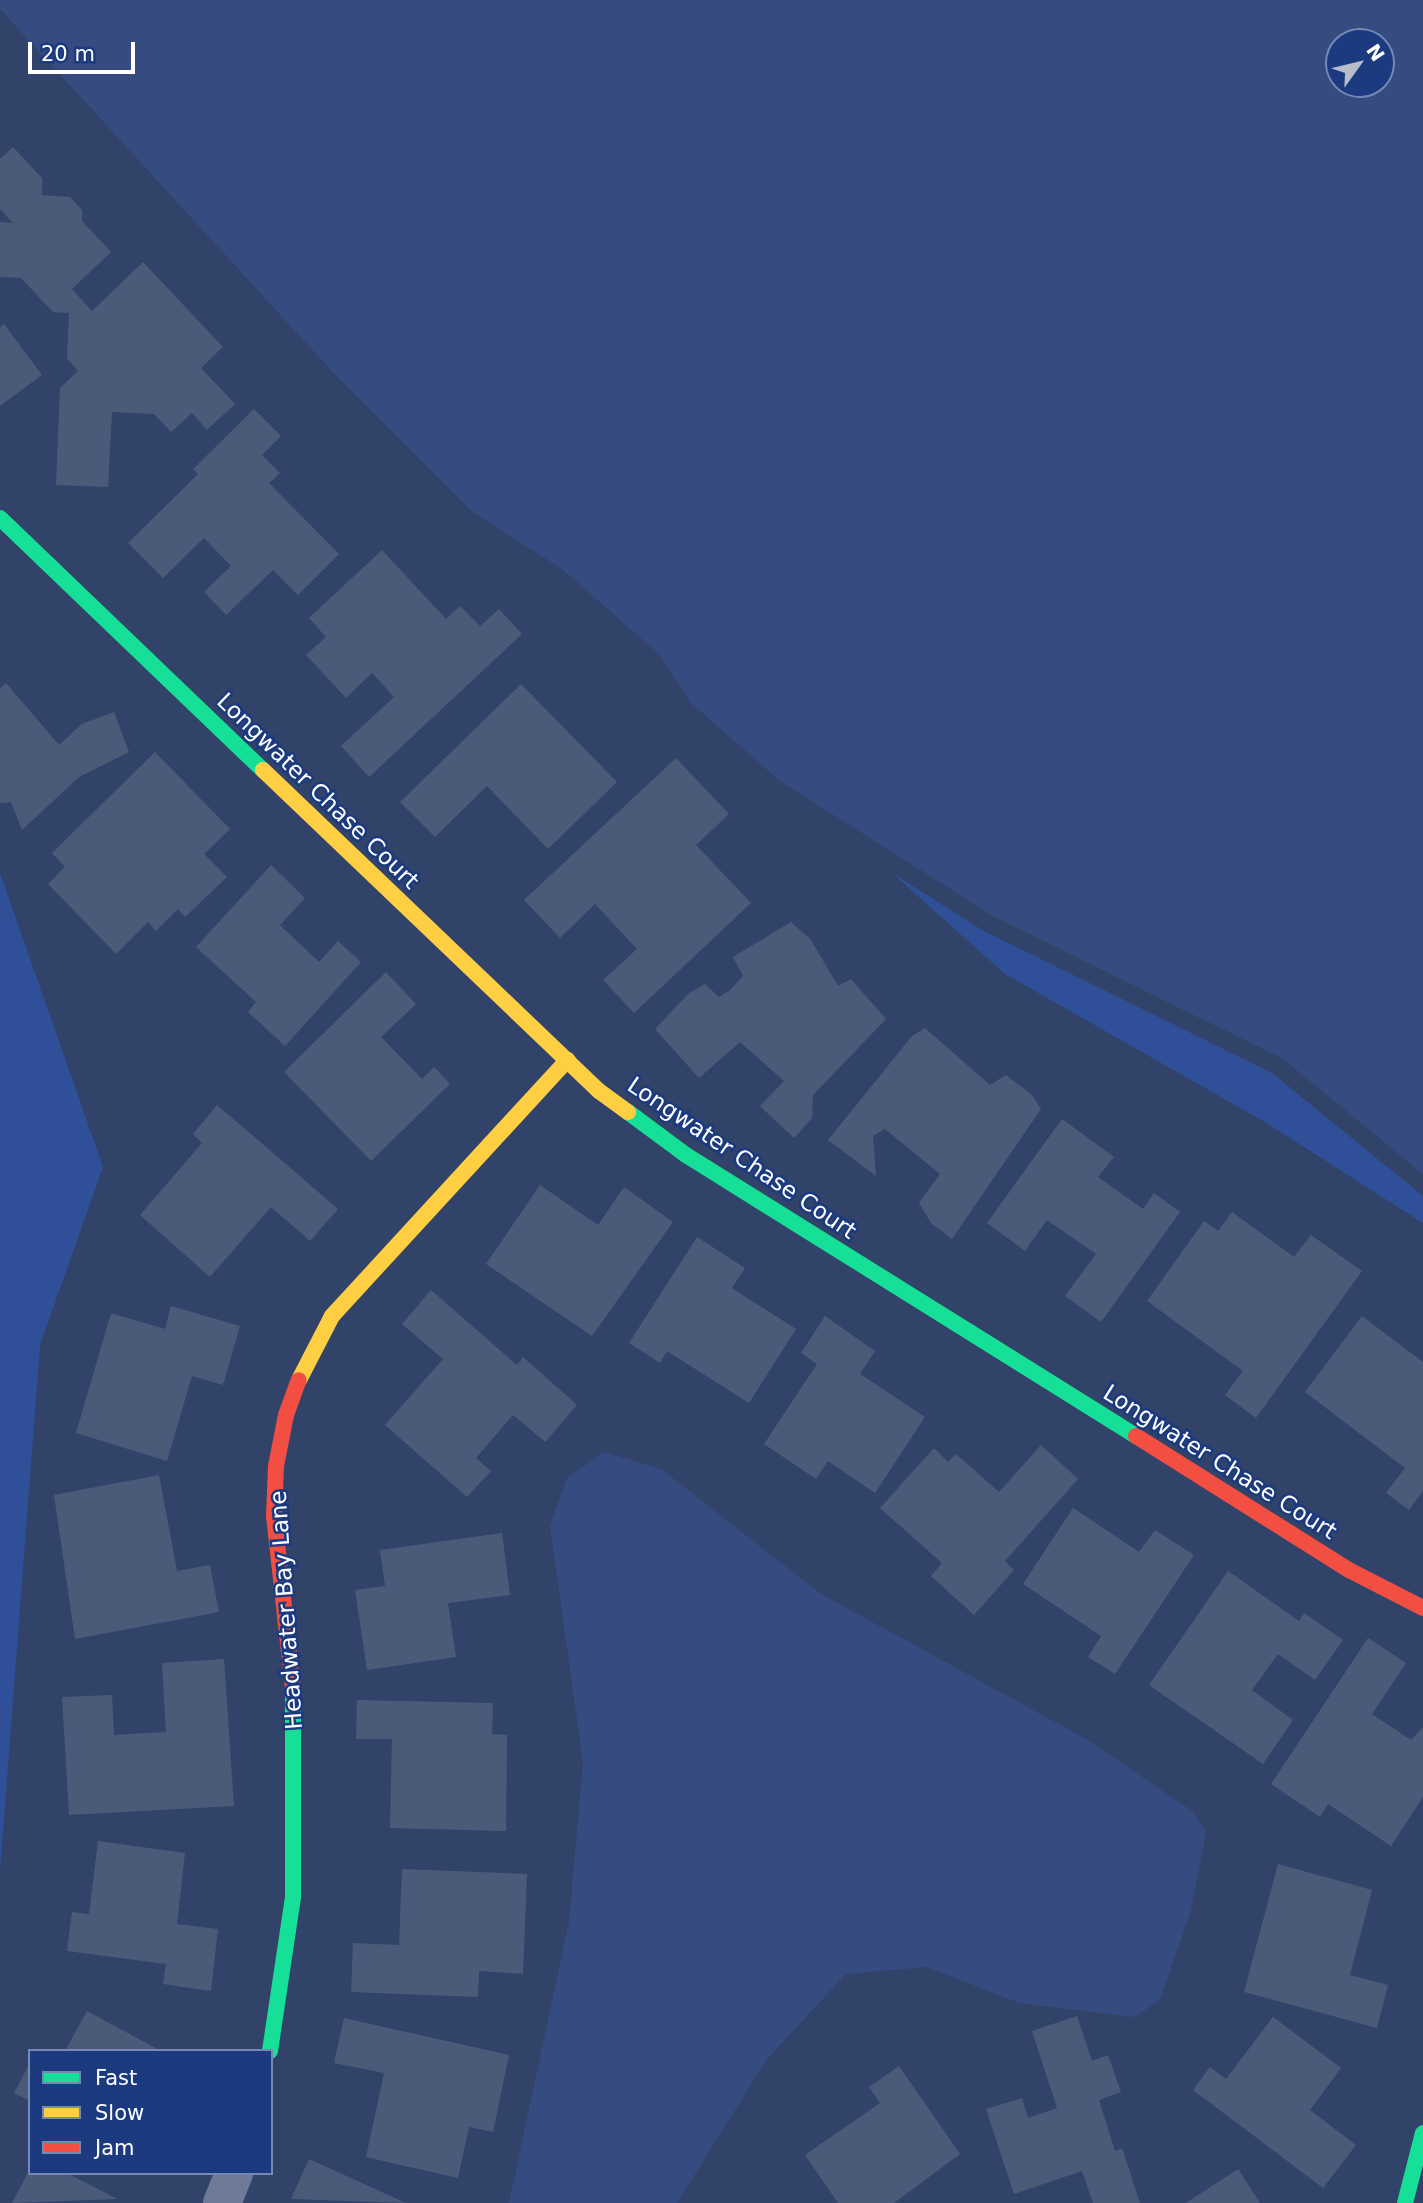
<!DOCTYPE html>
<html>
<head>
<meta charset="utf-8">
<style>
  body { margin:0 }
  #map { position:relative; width:1423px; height:2203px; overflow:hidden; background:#324369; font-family:"DejaVu Sans",sans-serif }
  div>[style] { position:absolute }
  .green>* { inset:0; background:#2f5098 }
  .water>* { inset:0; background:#364c80 }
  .building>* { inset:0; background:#4c5a7a }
  .street>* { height:38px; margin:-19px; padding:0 19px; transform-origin:19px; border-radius:19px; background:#6e7a98 }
  .fast>* { height:16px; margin:-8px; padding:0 8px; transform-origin:8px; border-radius:8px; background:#16e098 }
  .slow>* { height:16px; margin:-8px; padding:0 8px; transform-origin:8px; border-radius:8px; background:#ffcf43 }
  .jam>* { height:16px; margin:-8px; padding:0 8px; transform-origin:8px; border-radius:8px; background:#f24e42 }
  span { translate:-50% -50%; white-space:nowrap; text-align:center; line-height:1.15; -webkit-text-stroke:5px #1b3a80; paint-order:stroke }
  .street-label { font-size:23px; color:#fff }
  .legend { position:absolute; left:28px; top:2049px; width:245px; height:126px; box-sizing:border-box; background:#1b3a80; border:2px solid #7689b3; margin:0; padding:9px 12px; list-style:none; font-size:21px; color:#fff }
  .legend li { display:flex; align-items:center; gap:14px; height:35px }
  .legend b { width:35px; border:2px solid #7689b3 }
  .north { position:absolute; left:1325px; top:28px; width:70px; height:70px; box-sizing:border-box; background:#1b3a80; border:2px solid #7689b3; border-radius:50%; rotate:56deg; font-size:19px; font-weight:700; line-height:28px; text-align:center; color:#fff }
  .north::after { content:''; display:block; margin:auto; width:24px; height:32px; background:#b7bdca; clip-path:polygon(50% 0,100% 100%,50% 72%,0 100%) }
  .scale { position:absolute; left:28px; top:42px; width:107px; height:32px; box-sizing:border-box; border:4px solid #fff; border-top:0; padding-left:9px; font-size:21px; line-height:24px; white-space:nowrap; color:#fff; -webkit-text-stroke:5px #1b3a80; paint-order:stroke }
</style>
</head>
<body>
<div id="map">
  <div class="green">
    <div style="clip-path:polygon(0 873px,103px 1167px,40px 1345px,0 1871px)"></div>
    <div style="clip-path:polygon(892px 873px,982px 930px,1272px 1073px,1423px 1196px,1423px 1223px,1265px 1122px,1005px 974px)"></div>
  </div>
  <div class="water">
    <div style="clip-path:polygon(evenodd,0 0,1423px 0,1423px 1174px,1283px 1059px,993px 916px,780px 781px,691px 703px,659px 654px,562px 569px,473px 512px,329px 368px,0 9px,0 0,1339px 42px,1381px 42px,1381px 84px,1339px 84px,1339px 42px)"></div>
    <div style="clip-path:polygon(604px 1452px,661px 1469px,821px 1594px,1088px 1740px,1192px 1811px,1206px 1832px,1191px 1910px,1160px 2000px,1134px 2017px,1019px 2003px,927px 1967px,846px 1974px,767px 2059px,677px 2203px,509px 2203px,569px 1922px,583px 1763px,550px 1526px,567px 1478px)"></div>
  </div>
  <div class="building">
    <div style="clip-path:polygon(13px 147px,42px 178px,42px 195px,70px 197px,82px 210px,82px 221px,111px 252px,72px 289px,92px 311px,143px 262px,223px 347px,201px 368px,235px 404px,207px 430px,192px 413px,171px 432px,154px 414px,112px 412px,108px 487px,56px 485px,60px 388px,78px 371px,67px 358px,69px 313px,53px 312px,21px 278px,0 277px,0 222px,13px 223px,0 209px,0 159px)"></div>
    <div style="clip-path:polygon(4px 324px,42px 375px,0 406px,0 328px)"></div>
    <div style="clip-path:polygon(254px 409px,281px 436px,262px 455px,280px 473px,269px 483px,339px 554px,298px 595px,273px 570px,226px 615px,204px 592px,231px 566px,204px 538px,163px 578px,128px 543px,198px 474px,193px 469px)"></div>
    <div style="clip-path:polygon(382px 550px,446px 619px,460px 606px,480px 626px,499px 609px,522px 634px,369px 777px,341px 746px,394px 697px,372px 673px,346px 698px,306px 655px,326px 637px,309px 618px)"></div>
    <div style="clip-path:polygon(6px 683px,59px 745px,82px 724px,114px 712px,129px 752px,79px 777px,22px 830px,11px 802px,0 803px,0 689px)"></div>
    <div style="clip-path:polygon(521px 684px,617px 782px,548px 849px,487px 786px,435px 837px,400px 802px)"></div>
    <div style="clip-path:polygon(155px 752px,230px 829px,204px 854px,227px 877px,185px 917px,178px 909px,156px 931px,148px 922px,116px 954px,48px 884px,65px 867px,52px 853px)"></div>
    <div style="clip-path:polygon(676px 758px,729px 814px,696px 845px,751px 903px,634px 1013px,603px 980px,637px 949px,595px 904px,560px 938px,524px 900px)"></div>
    <div style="clip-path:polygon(271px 865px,305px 898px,280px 925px,319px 962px,338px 941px,361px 962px,285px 1046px,248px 1012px,256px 1002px,196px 947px)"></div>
    <div style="clip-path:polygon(791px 922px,811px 940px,838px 986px,851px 979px,886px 1019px,813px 1095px,812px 1118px,794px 1138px,760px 1106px,784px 1081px,740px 1042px,699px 1078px,655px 1029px,689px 993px,705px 984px,719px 997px,729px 991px,743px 976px,733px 957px)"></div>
    <div style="clip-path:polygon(386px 972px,416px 1004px,381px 1037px,422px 1079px,434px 1067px,450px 1084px,371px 1161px,284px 1072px)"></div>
    <div style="clip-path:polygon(925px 1028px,990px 1085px,1006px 1075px,1032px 1095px,1041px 1109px,952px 1239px,931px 1223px,919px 1203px,940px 1174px,885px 1129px,873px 1136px,876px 1176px,828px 1140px,912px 1036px)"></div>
    <div style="clip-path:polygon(217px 1105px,338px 1209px,310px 1241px,271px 1207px,210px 1277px,140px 1215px,202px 1143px,193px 1134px)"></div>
    <div style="clip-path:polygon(1062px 1119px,1114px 1157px,1098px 1177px,1143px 1209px,1154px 1193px,1180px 1212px,1101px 1322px,1065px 1296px,1096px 1254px,1047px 1220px,1025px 1251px,987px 1223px)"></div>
    <div style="clip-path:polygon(540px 1185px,598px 1225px,624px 1187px,673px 1222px,592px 1336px,486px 1264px)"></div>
    <div style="clip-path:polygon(1232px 1212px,1294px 1257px,1311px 1235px,1362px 1271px,1256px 1418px,1225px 1395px,1243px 1371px,1147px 1301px,1204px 1221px,1218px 1231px)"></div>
    <div style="clip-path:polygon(697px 1237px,745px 1268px,732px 1288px,796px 1329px,749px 1403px,667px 1351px,660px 1363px,629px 1343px)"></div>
    <div style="clip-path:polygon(431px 1290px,517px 1365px,523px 1357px,577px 1405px,545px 1442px,513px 1415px,476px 1458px,491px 1471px,467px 1497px,385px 1425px,443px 1359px,402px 1324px)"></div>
    <div style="clip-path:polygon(171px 1306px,240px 1326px,223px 1385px,192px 1376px,167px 1461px,76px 1433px,111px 1313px,165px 1329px)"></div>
    <div style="clip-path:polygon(825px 1316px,875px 1351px,860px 1374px,925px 1417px,875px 1493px,828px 1461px,816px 1479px,764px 1444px,817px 1364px,801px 1353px)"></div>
    <div style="clip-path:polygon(1362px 1316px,1423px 1362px,1423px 1491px,1409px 1510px,1386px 1493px,1405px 1468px,1305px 1392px)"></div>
    <div style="clip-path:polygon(1041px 1445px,1078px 1479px,1005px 1561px,1014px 1570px,974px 1615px,931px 1576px,942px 1563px,880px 1508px,934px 1448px,948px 1462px,956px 1454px,999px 1492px)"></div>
    <div style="clip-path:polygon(159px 1475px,177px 1571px,210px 1565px,219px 1612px,75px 1639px,54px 1495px)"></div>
    <div style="clip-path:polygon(1073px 1508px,1139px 1552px,1155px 1530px,1194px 1555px,1115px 1674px,1088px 1657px,1101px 1636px,1023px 1584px)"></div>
    <div style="clip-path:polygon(502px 1533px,510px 1595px,448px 1603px,456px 1657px,367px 1670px,355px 1590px,385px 1586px,380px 1550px)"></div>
    <div style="clip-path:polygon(1228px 1571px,1299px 1621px,1304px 1613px,1343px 1640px,1315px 1680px,1278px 1654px,1252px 1690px,1293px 1720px,1263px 1764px,1149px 1685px)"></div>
    <div style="clip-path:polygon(1368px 1638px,1406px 1663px,1372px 1714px,1411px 1740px,1423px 1727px,1423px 1797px,1391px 1846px,1328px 1804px,1320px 1817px,1271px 1784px)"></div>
    <div style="clip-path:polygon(224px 1659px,234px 1806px,69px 1815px,62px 1697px,112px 1695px,114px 1735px,166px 1732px,162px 1663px)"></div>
    <div style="clip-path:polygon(357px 1700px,493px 1703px,492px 1734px,507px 1735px,506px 1831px,390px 1828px,392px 1739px,356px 1739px)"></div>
    <div style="clip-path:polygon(98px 1841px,185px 1853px,177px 1924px,218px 1929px,211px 1991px,163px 1984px,166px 1964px,67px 1951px,72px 1912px,89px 1914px)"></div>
    <div style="clip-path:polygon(1278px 1864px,1372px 1890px,1350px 1975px,1388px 1985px,1377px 2028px,1244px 1992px)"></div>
    <div style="clip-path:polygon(402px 1869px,527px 1874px,523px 1974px,479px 1971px,478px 1997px,351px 1992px,353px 1943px,399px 1945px)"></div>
    <div style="clip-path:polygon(87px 2011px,161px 2051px,65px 2051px)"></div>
    <div style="clip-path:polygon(1077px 2016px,1092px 2061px,1108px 2055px,1121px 2092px,1099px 2100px,1115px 2151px,1122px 2148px,1140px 2203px,1093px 2203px,1082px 2171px,1014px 2194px,986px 2109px,1022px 2098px,1028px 2118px,1057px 2108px,1032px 2031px)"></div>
    <div style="clip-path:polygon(1273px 2017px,1341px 2068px,1310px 2110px,1356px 2145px,1323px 2188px,1193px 2090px,1210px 2067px,1226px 2079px)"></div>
    <div style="clip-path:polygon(344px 2018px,509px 2055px,493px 2132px,469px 2127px,458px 2178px,366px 2157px,384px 2073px,334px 2063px)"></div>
    <div style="clip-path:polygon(30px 2063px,30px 2101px,14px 2093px)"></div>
    <div style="clip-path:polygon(899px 2066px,960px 2154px,894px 2203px,838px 2203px,805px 2155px,880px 2103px,869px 2087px)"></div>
    <div style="clip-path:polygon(309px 2159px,406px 2203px,291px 2199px)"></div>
    <div style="clip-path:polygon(30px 2169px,30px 2173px,67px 2173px,117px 2199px,12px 2203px)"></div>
    <div style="clip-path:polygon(1238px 2169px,1260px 2203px,1186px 2203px)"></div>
  </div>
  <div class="street">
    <div style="left:222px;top:2203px;width:32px;rotate:-68deg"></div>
  </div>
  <div class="fast">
    <div style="left:0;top:518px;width:364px;rotate:43.8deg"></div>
    <div style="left:628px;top:1112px;width:72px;rotate:36.6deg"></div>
    <div style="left:686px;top:1155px;width:531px;rotate:31.98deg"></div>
    <div style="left:270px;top:2051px;width:156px;rotate:-81.5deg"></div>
    <div style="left:293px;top:1897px;width:209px;rotate:-90deg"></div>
    <div style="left:1405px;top:2203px;width:72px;rotate:-75.6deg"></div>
  </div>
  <div class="slow">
    <div style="left:263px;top:770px;width:465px;rotate:43.7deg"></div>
    <div style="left:599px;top:1091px;width:36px;rotate:36deg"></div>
    <div style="left:299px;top:1380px;width:72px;rotate:-62.7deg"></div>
    <div style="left:332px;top:1316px;width:348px;rotate:-47.4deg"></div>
  </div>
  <div class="jam">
    <div style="left:1136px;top:1436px;width:252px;rotate:32.2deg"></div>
    <div style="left:1349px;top:1570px;width:83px;rotate:27.2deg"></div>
    <div style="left:293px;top:1688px;width:172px;rotate:-96.3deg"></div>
    <div style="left:274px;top:1517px;width:51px;rotate:-87.8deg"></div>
    <div style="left:276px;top:1466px;width:52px;rotate:-78.9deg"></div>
    <div style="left:286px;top:1415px;width:37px;rotate:-70deg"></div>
  </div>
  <div class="street-label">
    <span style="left:318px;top:791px;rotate:44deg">Longwater Chase Court</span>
    <span style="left:742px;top:1158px;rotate:34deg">Longwater Chase Court</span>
    <span style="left:1220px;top:1462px;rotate:32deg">Longwater Chase Court</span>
    <span style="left:286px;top:1610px;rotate:-94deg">Headwater Bay Lane</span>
  </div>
  <ul class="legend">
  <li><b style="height:9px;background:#16e098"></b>Fast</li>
  <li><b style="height:9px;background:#ffcf43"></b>Slow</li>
  <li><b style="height:9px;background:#f24e42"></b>Jam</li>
  </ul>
  <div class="north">N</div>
  <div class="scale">20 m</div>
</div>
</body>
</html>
